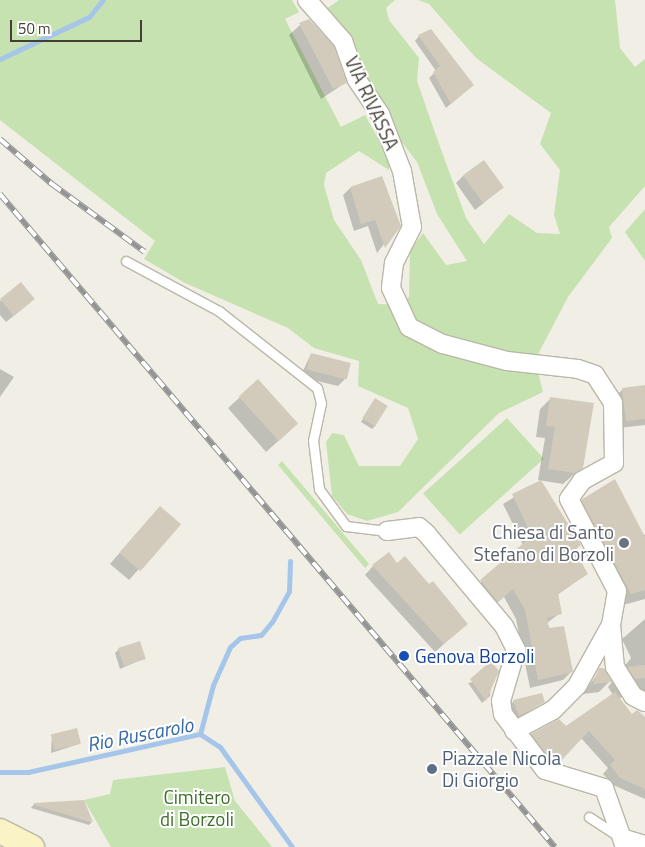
<!DOCTYPE html>
<style>
body{margin:0}
#map{position:relative;width:645px;height:847px;overflow:hidden;background:#f1efe5;font-family:"Titillium Web",sans-serif}
div>[style]{position:absolute}
[style*='--x']{left:calc(var(--x)*1px);top:calc(var(--y)*1px);width:calc(var(--w)*1px);rotate:calc(var(--a)*1deg)}
.green>*{inset:0;background:#c6e2b0;transform-origin:0 0}
.shadow>*{inset:0;background:#0003}
.stream>*{height:5px;margin:-2.5px;padding:0 2.5px;transform-origin:2.5px;border-radius:2.5px;background:#a5c6ea}
.building>*{inset:0;background:#d2cbbb;transform-origin:0 0}
.roads{filter:drop-shadow(1px 0 #bbb7a8) drop-shadow(-1px 0 #bbb7a8) drop-shadow(0 1px #bbb7a8) drop-shadow(0 -1px #bbb7a8)}
.service>*{height:9px;margin:-4.5px;padding:0 4.5px;transform-origin:4.5px;border-radius:4.5px;background:#fff}
.minor>*{height:18px;margin:-9px;padding:0 9px;transform-origin:9px;border-radius:9px;background:#fff}
.secondary>*{height:24px;margin:-12px;padding:0 12px;transform-origin:12px;border-radius:12px;background:#faf3c6}
.rail>*{height:5.5px;margin-top:-2.75px;transform-origin:0;background:repeating-linear-gradient(90deg,#fff 0 11px,#949494 0 22px);box-sizing:border-box;border-block:1px solid #949494}
.dots>*{width:14px;height:14px;translate:-50% -50%;box-sizing:border-box;border:2px solid #fff;border-radius:50%}
span{translate:-50% -50%;white-space:nowrap;text-align:center;line-height:1.15;-webkit-text-stroke:4px #fff;paint-order:stroke}
.street-label{font-size:19px;color:#433f35}
.worship-label{font-size:19px;color:#5b616d}
.right{translate:-100% -50%;text-align:right}
.transit-label{font-size:19px;color:#164399}
.left{translate:0 -50%;text-align:left}
.service-label{font-size:19px;color:#4e5e75}
.park-label{font-size:19px;color:#3f6f2d}
.water-label{font-size:20px;color:#376aa6;font-style:italic}
.scale{position:absolute;left:10px;top:20px;width:132px;height:22px;box-sizing:border-box;border:2px solid #433f35;border-top:0;padding-left:6px;font-size:15px;line-height:18px;white-space:nowrap;color:#433f35;-webkit-text-stroke:4px #fff;paint-order:stroke}
</style>
<div id="map">
<div class="green">
<div style="clip-path:polygon(0 0,292px 0,299px 12px,285px 19px,341px 127px,365px 115px,389px 158px,389px 170px,359px 151px,326px 173px,324px 185px,334px 220px,361px 260px,378px 304px,400px 305px,409px 297px,410px 251px,423px 233px,446px 265px,467px 261px,437px 214px,417px 162px,398px 137px,326px 9px,339px 0,395px 0,386px 8px,389px 20px,419px 58px,417px 81px,433px 127px,466px 218px,484px 244px,509px 214px,537px 233px,560px 234px,554px 215px,560px 170px,540px 144px,551px 113px,476px 58px,429px 4px,418px 0,615px 0,620px 48px,635px 67px,645px 59px,645px 186px,609px 227px,612px 238px,568px 297px,535px 360px,543px 392px,499px 413px,398px 512px,367px 521px,347px 514px,332px 496px,326px 442px,332px 433px,344px 435px,359px 466px,400px 466px,418px 439px,408px 408px,358px 386px,359px 361px,314px 348px,288px 328px,185px 283px,144px 259px,155px 241px,0 120px)"></div>
<div style="clip-path:polygon(645px 209px,645px 261px,625px 232px)"></div>
<div style="left:507px;top:418px;width:55px;height:113px;rotate:48deg"></div>
<div style="clip-path:polygon(282px 461px,342px 532px,369px 564px,365px 568px,278px 465px)"></div>
<div style="clip-path:polygon(225px 767px,235px 801px,272px 847px,111px 847px,84px 800px,110px 794px,113px 780px)"></div>
</div>
<div class="shadow">
<div style="clip-path:polygon(300px 25px,345px 83px,321px 99px,289px 35px)"></div>
<div style="clip-path:polygon(419px 36px,468px 89px,446px 108px,429px 78px,436px 71px,415px 41px)"></div>
<div style="clip-path:polygon(463px 176px,502px 188px,475px 210px,456px 183px)"></div>
<div style="clip-path:polygon(350px 188px,399px 225px,377px 253px,368px 226px,354px 231px,343px 195px)"></div>
<div style="clip-path:polygon(21px 284px,26px 306px,6px 322px,0 315px,0 301px)"></div>
<div style="clip-path:polygon(311px 354px,345px 379px,338px 386px,300px 377px)"></div>
<div style="clip-path:polygon(0 369px,14px 377px,0 397px)"></div>
<div style="clip-path:polygon(258px 381px,285px 435px,266px 452px,228px 408px)"></div>
<div style="clip-path:polygon(645px 386px,645px 425px,619px 428px,616px 396px,623px 389px)"></div>
<div style="clip-path:polygon(551px 398px,582px 467px,563px 484px,538px 480px,545px 438px,536px 437px,540px 409px)"></div>
<div style="clip-path:polygon(375px 400px,376px 425px,372px 429px,361px 422px)"></div>
<div style="clip-path:polygon(540px 481px,580px 545px,574px 551px,587px 574px,557px 595px,560px 613px,547px 623px,572px 671px,563px 680px,530px 688px,516px 619px,504px 597px,488px 610px,472px 590px,523px 545px,503px 504px)"></div>
<div style="clip-path:polygon(582px 501px,645px 535px,645px 599px,616px 607px,568px 515px)"></div>
<div style="clip-path:polygon(149px 519px,179px 524px,129px 580px,110px 564px)"></div>
<div style="clip-path:polygon(397px 565px,429px 586px,466px 624px,435px 652px,365px 575px,373px 566px)"></div>
<div style="clip-path:polygon(645px 619px,645px 695px,618px 698px,632px 716px,645px 718px,645px 799px,613px 785px,603px 774px,608px 768px,581px 738px,550px 770px,525px 742px,532px 735px,566px 727px,613px 695px,608px 687px,631px 658px,622px 639px)"></div>
<div style="clip-path:polygon(119px 649px,145px 658px,120px 669px,115px 653px)"></div>
<div style="clip-path:polygon(600px 670px,610px 681px,599px 692px,583px 694px)"></div>
<div style="clip-path:polygon(491px 679px,490px 696px,482px 703px,468px 683px)"></div>
<div style="clip-path:polygon(514px 701px,543px 702px,512px 722px,507px 708px)"></div>
<div style="clip-path:polygon(52px 735px,79px 744px,51px 753px)"></div>
<div style="clip-path:polygon(34px 804px,92px 822px,89px 825px,31px 808px)"></div>
</div>
<div class="stream">
<div style="--x:0;--y:59;--w:98;--a:-25.3"></div>
<div style="--x:89;--y:17;--w:22;--a:-51"></div>
<div style="--x:200;--y:734;--w:51;--a:-75.1"></div>
<div style="--x:213;--y:685;--w:42;--a:-65.9"></div>
<div style="--x:230;--y:647;--w:13;--a:-42"></div>
<div style="--x:240;--y:638;--w:21;--a:-8"></div>
<div style="--x:261;--y:635;--w:17;--a:-50"></div>
<div style="--x:272;--y:622;--w:35;--a:-61"></div>
<div style="--x:289;--y:591;--w:30;--a:-88"></div>
<div style="--x:0;--y:772;--w:28;--a:0"></div>
<div style="--x:28;--y:772;--w:176;--a:-12.5"></div>
<div style="--x:200;--y:734;--w:24;--a:33"></div>
<div style="--x:220;--y:747;--w:123;--a:54.2"></div>
</div>
<div class="building">
<div style="clip-path:polygon(309px 19px,334px 46px,347px 83px,333px 89px,299px 23px)"></div>
<div style="clip-path:polygon(431px 29px,474px 85px,451px 104px,433px 72px,440px 66px,418px 35px)"></div>
<div style="left:484px;top:160px;width:34px;height:26px;rotate:54deg"></div>
<div style="clip-path:polygon(382px 176px,401px 226px,385px 248px,375px 220px,361px 224px,350px 187px)"></div>
<div style="left:21px;top:282px;width:22px;height:27px;rotate:51deg"></div>
<div style="left:311px;top:353px;width:41px;height:17px;rotate:14deg"></div>
<div style="left:258px;top:379px;width:60px;height:26px;rotate:48deg"></div>
<div style="clip-path:polygon(645px 385px,645px 419px,626px 421px,622px 388px)"></div>
<div style="clip-path:polygon(550px 397px,594px 403px,583px 468px,575px 473px,548px 469px,555px 427px,546px 426px)"></div>
<div style="left:375px;top:398px;width:15px;height:24px;rotate:32deg"></div>
<div style="clip-path:polygon(615px 479px,645px 537px,645px 590px,631px 594px,581px 500px)"></div>
<div style="clip-path:polygon(541px 480px,581px 545px,574px 549px,588px 574px,558px 593px,562px 614px,547px 618px,549px 628px,564px 626px,573px 672px,538px 680px,525px 610px,513px 589px,498px 602px,480px 580px,532px 536px,512px 494px)"></div>
<div style="left:160px;top:506px;width:28px;height:62px;rotate:41deg"></div>
<div style="clip-path:polygon(389px 552px,397px 563px,405px 556px,429px 584px,433px 581px,468px 624px,444px 644px,372px 565px)"></div>
<div style="left:140px;top:641px;width:19px;height:23px;rotate:72deg"></div>
<div style="clip-path:polygon(491px 661px,499px 671px,486px 701px,470px 679px)"></div>
<div style="clip-path:polygon(645px 665px,645px 678px,635px 679px,627px 667px)"></div>
<div style="clip-path:polygon(599px 668px,604px 668px,612px 682px,593px 684px)"></div>
<div style="clip-path:polygon(615px 692px,632px 714px,637px 710px,645px 717px,645px 789px,620px 778px,610px 765px,615px 760px,589px 731px,559px 763px,551px 761px,531px 734px,559px 719px,566px 726px)"></div>
<div style="clip-path:polygon(542px 693px,545px 702px,519px 716px,513px 700px)"></div>
<div style="left:77px;top:728px;width:16px;height:27px;rotate:76deg"></div>
<div style="clip-path:polygon(84px 800px,93px 822px,34px 805px,34px 803px)"></div>
</div>
<div class="roads">
<div class="service">
<div style="--x:126;--y:261;--w:106;--a:28.3"></div>
<div style="--x:219;--y:311;--w:125;--a:38.2"></div>
<div style="--x:317;--y:388;--w:16;--a:75"></div>
<div style="--x:321;--y:403;--w:38;--a:102"></div>
<div style="--x:313;--y:440;--w:49;--a:83"></div>
<div style="--x:319;--y:489;--w:46;--a:53.9"></div>
<div style="--x:346;--y:526;--w:41;--a:7"></div>
<div style="--x:589;--y:817;--w:37;--a:33"></div>
</div>
<div class="minor">
<div style="--x:307;--y:0;--w:55;--a:48.7"></div>
<div style="--x:343;--y:41;--w:41;--a:70.3"></div>
<div style="--x:357;--y:80;--w:41;--a:55.9"></div>
<div style="--x:380;--y:114;--w:61;--a:68.9"></div>
<div style="--x:402;--y:171;--w:57;--a:79.9"></div>
<div style="--x:412;--y:227;--w:40;--a:116.6"></div>
<div style="--x:394;--y:263;--w:25;--a:97"></div>
<div style="--x:391;--y:288;--w:43;--a:65.2"></div>
<div style="--x:409;--y:327;--w:38;--a:27"></div>
<div style="--x:443;--y:344;--w:66;--a:14.9"></div>
<div style="--x:507;--y:361;--w:71;--a:6.4"></div>
<div style="--x:578;--y:369;--w:18;--a:19"></div>
<div style="--x:595;--y:375;--w:33;--a:57"></div>
<div style="--x:613;--y:403;--w:60;--a:89"></div>
<div style="--x:614;--y:463;--w:37;--a:151"></div>
<div style="--x:582;--y:481;--w:22;--a:126"></div>
<div style="--x:569;--y:499;--w:104;--a:62.4"></div>
<div style="--x:617;--y:591;--w:35;--a:100"></div>
<div style="--x:611;--y:625;--w:70;--a:119.1"></div>
<div style="--x:577;--y:686;--w:34;--a:135"></div>
<div style="--x:553;--y:710;--w:44;--a:151.7"></div>
<div style="--x:387;--y:531;--w:32;--a:-7"></div>
<div style="--x:419;--y:527;--w:9;--a:41"></div>
<div style="--x:426;--y:533;--w:121;--a:50"></div>
<div style="--x:504;--y:626;--w:27;--a:63"></div>
<div style="--x:516;--y:650;--w:53;--a:106.4"></div>
<div style="--x:501;--y:701;--w:13;--a:81"></div>
<div style="--x:503;--y:714;--w:70;--a:53.1"></div>
<div style="--x:545;--y:770;--w:62;--a:17"></div>
<div style="--x:604;--y:788;--w:63;--a:70.4"></div>
<div style="--x:611;--y:625;--w:42;--a:84.6"></div>
<div style="--x:615;--y:667;--w:34;--a:58"></div>
<div style="--x:633;--y:696;--w:13;--a:27"></div>
<div style="--x:622;--y:838;--w:24;--a:17"></div>
</div>
<div class="secondary">
<div style="--x:0;--y:831;--w:36;--a:27"></div>
</div>
</div>
<div class="rail">
<div style="--x:0;--y:139;--w:69;--a:40.9"></div>
<div style="--x:52;--y:184;--w:115;--a:36.2"></div>
<div style="--x:0;--y:194;--w:857;--a:49.64"></div>
</div>
<div class="dots">
<div style="left:624px;top:543px;background:#6b7280"></div>
<div style="left:404px;top:656px;background:#1a4fb4"></div>
<div style="left:432px;top:769px;background:#5c6f8a"></div>
</div>
<div class="street-label">
<span style="left:372px;top:103px;rotate:65deg">VIA RIVASSA</span>
</div>
<div class="worship-label">
<span class="right" style="left:614px;top:543px">Chiesa di Santo<br>Stefano di Borzoli</span>
</div>
<div class="transit-label">
<span class="left" style="left:415px;top:656px">Genova Borzoli</span>
</div>
<div class="service-label">
<span class="left" style="left:442px;top:769px">Piazzale Nicola<br>Di Giorgio</span>
</div>
<div class="park-label">
<span style="left:197px;top:808px">Cimitero<br>di Borzoli</span>
</div>
<div class="water-label">
<span style="left:140px;top:734px;rotate:-11deg">Rio Ruscarolo</span>
</div>
<div class="scale">50 m</div>
</div>
